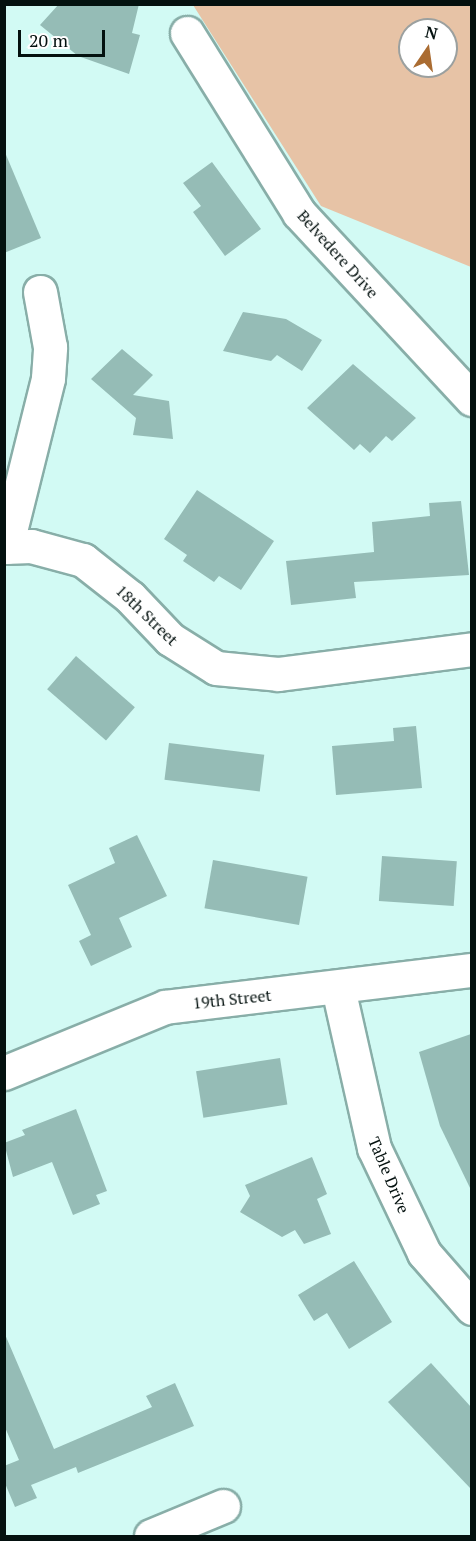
<!DOCTYPE html>
<style>
body{margin:0}
#map{position:relative;width:476px;height:1541px;overflow:hidden;background:#d2faf4;font-family:"PT Serif",serif}
div>[style]{position:absolute}
[style*='--x']{left:calc(var(--x)*1px);top:calc(var(--y)*1px);width:calc(var(--w)*1px);rotate:calc(var(--a)*1deg)}
.green>*{inset:0;background:#e7c3a6}
.building>*{inset:0;background:#95bcb6;transform-origin:0 0}
.roads{filter:drop-shadow(2px 0 #88aea8) drop-shadow(-2px 0 #88aea8) drop-shadow(0 2px #88aea8) drop-shadow(0 -2px #88aea8)}
.minor>*{height:33px;margin:-16.5px;padding:0 16.5px;transform-origin:16.5px;border-radius:16.5px;background:#fff}
span{translate:-50% -50%;white-space:nowrap;text-align:center;line-height:1.15;-webkit-text-stroke:4.5px #fff;paint-order:stroke}
.street-label{font-size:16px;color:#04110f}
.frame{position:absolute;inset:0;border:6px solid #04110f;pointer-events:none}
.north{position:absolute;left:398px;top:18px;width:60px;height:60px;box-sizing:border-box;background:#fff;border:2px solid #9ba09f;border-radius:50%;rotate:13deg;font-size:16px;font-weight:700;line-height:24px;text-align:center;color:#04110f}
.north::after{content:'';display:block;margin:auto;width:21px;height:27px;background:#aa6c32;clip-path:polygon(50% 0,100% 100%,50% 72%,0 100%)}
.scale{position:absolute;left:18px;top:30px;width:87px;height:27px;box-sizing:border-box;border:3px solid #04110f;border-top:0;padding-left:8px;font-size:18px;line-height:21px;white-space:nowrap;color:#04110f;-webkit-text-stroke:4px #fff;paint-order:stroke}
</style>
<div id="map">
<div class="green">
<div style="clip-path:polygon(evenodd,193px 5px,471px 5px,471px 267px,321px 206px,193px 5px,410px 30px,446px 30px,446px 66px,410px 66px,410px 30px)"></div>
</div>
<div class="building">
<div style="clip-path:polygon(59px 4px,139px 4px,132px 33px,140px 35px,129px 74px,78px 56px,40px 25px)"></div>
<div style="clip-path:polygon(4px 150px,41px 238px,4px 253px)"></div>
<div style="clip-path:polygon(212px 162px,261px 229px,225px 256px,193px 212px,201px 206px,183px 183px)"></div>
<div style="clip-path:polygon(243px 312px,286px 319px,322px 340px,302px 371px,277px 355px,271px 361px,223px 351px)"></div>
<div style="clip-path:polygon(122px 349px,153px 375px,133px 395px,169px 401px,173px 439px,133px 435px,136px 418px,91px 379px)"></div>
<div style="clip-path:polygon(353px 364px,416px 418px,392px 441px,386px 436px,370px 453px,360px 444px,354px 450px,307px 408px)"></div>
<div style="clip-path:polygon(197px 490px,274px 541px,241px 590px,219px 576px,214px 582px,183px 561px,187px 555px,164px 539px)"></div>
<div style="clip-path:polygon(461px 501px,469px 575px,354px 582px,356px 598px,291px 605px,286px 561px,374px 552px,372px 522px,430px 516px,429px 503px)"></div>
<div style="left:76px;top:656px;width:78px;height:44px;rotate:41deg"></div>
<div style="clip-path:polygon(416px 726px,422px 788px,336px 795px,332px 746px,394px 741px,393px 728px)"></div>
<div style="left:169px;top:743px;width:96px;height:37px;rotate:7deg"></div>
<div style="clip-path:polygon(137px 835px,167px 896px,119px 918px,132px 947px,91px 966px,79px 941px,91px 935px,68px 885px,115px 863px,109px 848px)"></div>
<div style="left:382px;top:856px;width:75px;height:45px;rotate:4deg"></div>
<div style="left:213px;top:860px;width:96px;height:49px;rotate:10deg"></div>
<div style="clip-path:polygon(471px 1034px,471px 1190px,440px 1126px,419px 1052px)"></div>
<div style="left:280px;top:1058px;width:47px;height:85px;rotate:81deg"></div>
<div style="clip-path:polygon(76px 1109px,107px 1191px,96px 1195px,100px 1204px,73px 1215px,52px 1162px,13px 1177px,4px 1143px,25px 1135px,22px 1130px)"></div>
<div style="clip-path:polygon(312px 1157px,327px 1194px,317px 1199px,331px 1234px,304px 1244px,295px 1230px,282px 1237px,240px 1212px,250px 1196px,245px 1185px)"></div>
<div style="clip-path:polygon(354px 1261px,392px 1322px,349px 1349px,327px 1313px,314px 1321px,298px 1295px)"></div>
<div style="clip-path:polygon(4px 1332px,54px 1449px,152px 1407px,146px 1396px,175px 1383px,194px 1426px,78px 1473px,76px 1467px,31px 1485px,37px 1498px,15px 1507px,4px 1481px,4px 1466px,19px 1460px,4px 1425px)"></div>
<div style="clip-path:polygon(431px 1363px,471px 1407px,471px 1489px,388px 1402px)"></div>
</div>
<div class="roads">
<div class="minor">
<div style="--x:187;--y:33;--w:212;--a:58.1"></div>
<div style="--x:299;--y:213;--w:254;--a:47.1"></div>
<div style="--x:4;--y:547;--w:27;--a:-2"></div>
<div style="--x:31;--y:546;--w:54;--a:15.1"></div>
<div style="--x:83;--y:560;--w:60;--a:38.2"></div>
<div style="--x:130;--y:597;--w:58;--a:46.4"></div>
<div style="--x:170;--y:639;--w:54;--a:32.2"></div>
<div style="--x:216;--y:668;--w:62;--a:5.5"></div>
<div style="--x:278;--y:674;--w:196;--a:-7.3"></div>
<div style="--x:6;--y:547;--w:174;--a:-76"></div>
<div style="--x:48;--y:378;--w:31;--a:-86"></div>
<div style="--x:50;--y:347;--w:56;--a:-100.3"></div>
<div style="--x:338;--y:988;--w:164;--a:77.3"></div>
<div style="--x:374;--y:1148;--w:116;--a:64.5"></div>
<div style="--x:424;--y:1253;--w:73;--a:48.9"></div>
<div style="--x:4;--y:1073;--w:174;--a:-22.3"></div>
<div style="--x:165;--y:1007;--w:309;--a:-6.9"></div>
<div style="--x:151;--y:1536;--w:78;--a:-22.6"></div>
</div>
</div>
<div class="street-label">
<span style="left:338px;top:254px;rotate:48deg">Belvedere Drive</span>
<span style="left:147px;top:615px;rotate:44deg">18th Street</span>
<span style="left:232px;top:999px;rotate:-6deg">19th Street</span>
<span style="left:389px;top:1175px;rotate:67deg">Table Drive</span>
</div>
<div class="frame"></div>
<div class="north">N</div>
<div class="scale">20 m</div>
</div>
